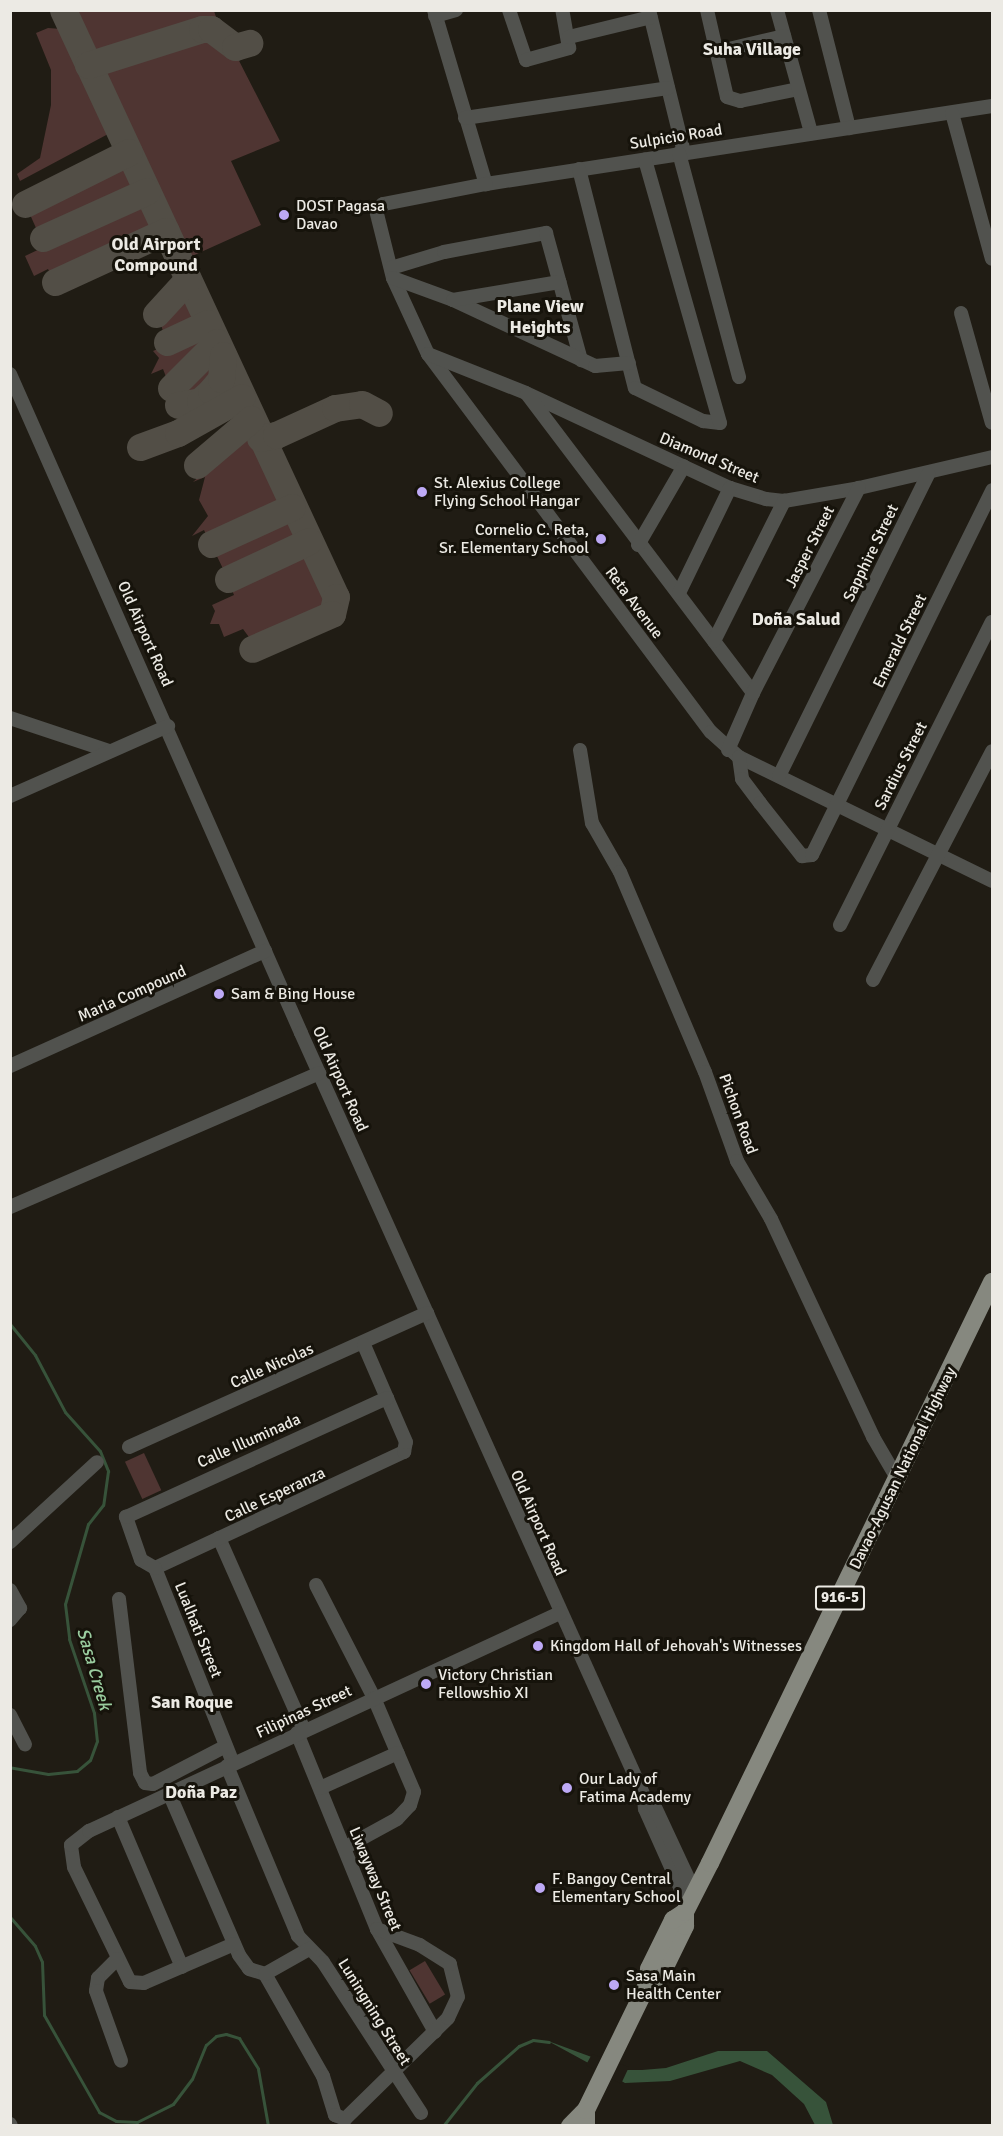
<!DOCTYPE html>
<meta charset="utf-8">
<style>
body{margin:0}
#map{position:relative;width:1003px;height:2136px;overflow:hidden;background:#201c14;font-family:Signika,sans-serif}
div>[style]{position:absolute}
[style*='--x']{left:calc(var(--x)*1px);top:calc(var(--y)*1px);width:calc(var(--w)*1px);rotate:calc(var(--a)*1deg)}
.green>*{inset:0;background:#4f3532;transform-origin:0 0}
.water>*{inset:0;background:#37533a}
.pier>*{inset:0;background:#201c14}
.stream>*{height:3px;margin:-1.5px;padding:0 1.5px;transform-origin:1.5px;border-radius:1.5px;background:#37533a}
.taxiway>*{height:27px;margin:-13.5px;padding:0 13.5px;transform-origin:13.5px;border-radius:13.5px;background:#524e46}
.minor>*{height:14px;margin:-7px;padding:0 7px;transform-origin:7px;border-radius:7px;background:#51524e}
.major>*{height:18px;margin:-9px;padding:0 9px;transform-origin:9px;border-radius:9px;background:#86887f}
.dots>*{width:16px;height:16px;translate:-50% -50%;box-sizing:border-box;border:3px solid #16130b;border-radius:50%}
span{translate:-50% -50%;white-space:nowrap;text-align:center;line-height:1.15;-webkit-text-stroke:6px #16130b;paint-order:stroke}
.shield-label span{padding:2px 4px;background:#16130b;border:2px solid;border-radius:4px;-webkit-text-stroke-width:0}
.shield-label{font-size:15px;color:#eceae4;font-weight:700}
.street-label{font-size:16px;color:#eceae4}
.poi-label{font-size:16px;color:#eceae4}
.left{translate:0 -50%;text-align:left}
.right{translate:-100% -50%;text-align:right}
.neighbourhood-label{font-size:18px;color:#eceae4;font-weight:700}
.water-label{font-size:18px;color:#9acd9f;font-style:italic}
.frame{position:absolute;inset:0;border:12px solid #eceae4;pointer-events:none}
</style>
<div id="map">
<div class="green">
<div style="clip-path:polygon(74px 11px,214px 11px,217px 20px,102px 55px,93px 51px)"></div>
<div style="clip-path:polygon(48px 28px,62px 29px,110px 133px,20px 181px,17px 174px,40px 158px,51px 105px,51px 70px,36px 33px)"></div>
<div style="clip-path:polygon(201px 33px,233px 49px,280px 141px,231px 161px,261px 225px,190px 257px,101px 66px)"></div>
<div style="clip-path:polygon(117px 166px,127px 170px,133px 192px,40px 237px,28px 210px)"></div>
<div style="clip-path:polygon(136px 200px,143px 204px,153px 233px,53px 280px,48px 269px,34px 276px,25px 256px,46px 246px,45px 242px)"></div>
<div style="clip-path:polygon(181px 297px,186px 297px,195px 322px,165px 338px,159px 318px)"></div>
<div style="clip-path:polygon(196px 332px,203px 334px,206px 349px,168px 382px,163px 369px,151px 374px,159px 358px,153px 351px)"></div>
<div style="clip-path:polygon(209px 358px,215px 360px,218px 373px,211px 385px,193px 400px,175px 398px,173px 393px)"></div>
<div style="clip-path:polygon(247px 428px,284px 508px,209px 541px,204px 530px,192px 536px,208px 516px,199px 500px,205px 477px,193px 482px,203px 473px,200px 468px)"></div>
<div style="clip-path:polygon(287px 515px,300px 543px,267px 558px,265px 555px,227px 577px,213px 548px)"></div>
<div style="clip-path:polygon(302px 548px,329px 604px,325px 612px,254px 644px,243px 629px,224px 637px,219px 624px,210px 624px,215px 611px,212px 605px,234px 595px,229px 583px,257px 570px,259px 574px,271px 568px,270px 564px)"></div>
<div style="left:144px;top:1453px;width:41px;height:21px;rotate:65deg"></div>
<div style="left:425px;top:1961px;width:39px;height:18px;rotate:59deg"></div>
</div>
<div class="water">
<div style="clip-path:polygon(548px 2041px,627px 2070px,642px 2070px,666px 2068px,718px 2051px,767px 2051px,826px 2102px,833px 2125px,815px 2125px,804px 2104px,772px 2075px,740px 2061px,670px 2081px,625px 2083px)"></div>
</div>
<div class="pier">
<div style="clip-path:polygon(592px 2054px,629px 2067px,621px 2084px,586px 2065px)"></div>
</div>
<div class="stream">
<div style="--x:10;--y:1324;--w:40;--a:51"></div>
<div style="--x:35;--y:1355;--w:64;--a:62.2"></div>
<div style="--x:65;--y:1412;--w:52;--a:48.1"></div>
<div style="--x:100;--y:1451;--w:22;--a:68"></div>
<div style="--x:108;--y:1471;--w:34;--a:98"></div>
<div style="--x:103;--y:1505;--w:24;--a:128"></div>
<div style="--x:88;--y:1524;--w:83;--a:106"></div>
<div style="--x:65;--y:1604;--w:35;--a:83"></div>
<div style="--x:69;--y:1639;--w:78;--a:71.3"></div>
<div style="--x:94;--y:1713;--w:28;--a:84"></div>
<div style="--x:97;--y:1741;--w:20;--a:110"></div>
<div style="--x:90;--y:1760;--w:17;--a:140"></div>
<div style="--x:77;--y:1771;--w:29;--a:174"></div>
<div style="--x:48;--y:1774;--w:39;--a:-170"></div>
<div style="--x:10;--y:1917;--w:38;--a:49"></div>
<div style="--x:35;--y:1946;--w:17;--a:66"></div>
<div style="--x:42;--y:1962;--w:53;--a:87.8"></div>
<div style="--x:44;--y:2015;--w:112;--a:60.4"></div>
<div style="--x:99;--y:2112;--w:19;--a:28"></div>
<div style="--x:116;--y:2121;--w:21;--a:3"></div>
<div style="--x:137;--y:2122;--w:40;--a:-26.6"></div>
<div style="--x:173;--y:2104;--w:31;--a:-53"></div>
<div style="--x:192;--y:2079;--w:37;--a:-68"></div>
<div style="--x:206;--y:2045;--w:13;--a:-42"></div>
<div style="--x:216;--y:2036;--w:10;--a:-11"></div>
<div style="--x:226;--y:2034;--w:14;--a:17"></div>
<div style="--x:239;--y:2038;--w:36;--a:58"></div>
<div style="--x:258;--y:2069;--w:58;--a:80"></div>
<div style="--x:443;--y:2126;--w:55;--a:-51.7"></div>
<div style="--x:477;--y:2083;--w:56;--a:-41.4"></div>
<div style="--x:519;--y:2046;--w:15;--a:-23"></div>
<div style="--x:533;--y:2040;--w:16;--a:7"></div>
</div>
<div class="taxiway">
<div style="--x:63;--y:10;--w:647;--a:65.06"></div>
<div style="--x:336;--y:597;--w:17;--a:103"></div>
<div style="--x:332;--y:614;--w:87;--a:156.4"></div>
<div style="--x:88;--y:65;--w:120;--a:-17.5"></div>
<div style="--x:202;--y:29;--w:9;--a:0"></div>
<div style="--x:211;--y:29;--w:30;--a:37"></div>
<div style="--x:235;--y:47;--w:15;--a:-16"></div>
<div style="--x:25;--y:204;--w:116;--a:-26.6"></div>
<div style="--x:43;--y:238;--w:114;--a:-24.3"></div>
<div style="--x:55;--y:282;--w:122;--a:-24.7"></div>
<div style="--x:156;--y:314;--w:47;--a:-47.6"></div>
<div style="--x:167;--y:342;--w:45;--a:-24.9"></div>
<div style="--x:171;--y:388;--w:65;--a:-45"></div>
<div style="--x:178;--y:405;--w:22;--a:-10"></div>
<div style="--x:200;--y:401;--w:15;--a:-42"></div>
<div style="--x:211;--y:391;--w:16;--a:-50"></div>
<div style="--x:221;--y:379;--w:24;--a:-85"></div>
<div style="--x:260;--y:438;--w:16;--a:-11"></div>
<div style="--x:276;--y:435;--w:65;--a:-24.6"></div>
<div style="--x:335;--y:408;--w:27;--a:-8"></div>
<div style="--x:362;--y:404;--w:19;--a:28"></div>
<div style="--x:140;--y:447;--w:40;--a:-20.2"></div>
<div style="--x:178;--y:433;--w:73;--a:-29.4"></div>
<div style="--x:197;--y:465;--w:71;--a:-40.4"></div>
<div style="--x:211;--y:544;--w:89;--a:-24.6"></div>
<div style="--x:228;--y:579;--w:89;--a:-25.1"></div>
</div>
<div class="minor">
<div style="--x:434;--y:10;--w:182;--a:73.4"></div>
<div style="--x:509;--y:10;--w:53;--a:71.2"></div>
<div style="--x:526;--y:60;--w:45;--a:-15.6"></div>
<div style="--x:569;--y:48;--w:39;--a:-100"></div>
<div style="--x:649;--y:10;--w:147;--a:76.2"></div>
<div style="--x:707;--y:10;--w:89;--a:77.1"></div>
<div style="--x:727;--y:97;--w:14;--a:17"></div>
<div style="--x:740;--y:101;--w:59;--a:-11.7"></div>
<div style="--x:777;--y:10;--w:128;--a:74.5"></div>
<div style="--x:819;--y:10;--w:122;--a:75.7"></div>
<div style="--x:435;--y:16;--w:22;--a:-16"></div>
<div style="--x:569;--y:37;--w:84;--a:-13.7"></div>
<div style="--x:716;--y:52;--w:70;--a:-13.2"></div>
<div style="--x:992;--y:106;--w:512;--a:171.24"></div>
<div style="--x:486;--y:184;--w:105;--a:169"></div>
<div style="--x:383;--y:204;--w:9;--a:139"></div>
<div style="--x:376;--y:210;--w:70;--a:76"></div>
<div style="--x:393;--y:278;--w:84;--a:65.3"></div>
<div style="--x:428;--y:354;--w:472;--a:53.2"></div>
<div style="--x:711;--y:732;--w:38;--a:42"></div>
<div style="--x:739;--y:757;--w:282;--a:26.1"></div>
<div style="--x:952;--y:113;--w:151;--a:74.7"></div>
<div style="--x:465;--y:118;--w:205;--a:-8.4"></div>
<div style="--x:679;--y:153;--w:232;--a:75"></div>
<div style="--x:579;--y:169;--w:226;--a:75.7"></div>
<div style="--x:635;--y:388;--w:76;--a:25.9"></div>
<div style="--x:703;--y:421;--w:17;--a:7"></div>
<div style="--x:720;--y:423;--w:274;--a:-105.9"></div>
<div style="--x:391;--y:268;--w:55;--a:-16.8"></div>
<div style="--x:444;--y:252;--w:104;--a:-10.6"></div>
<div style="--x:546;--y:233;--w:132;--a:74.6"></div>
<div style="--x:393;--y:278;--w:64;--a:20.1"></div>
<div style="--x:453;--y:300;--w:157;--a:24.9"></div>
<div style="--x:595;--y:366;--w:34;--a:-5"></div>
<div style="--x:453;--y:300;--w:108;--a:-9.6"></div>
<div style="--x:961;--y:313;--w:114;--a:74.3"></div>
<div style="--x:428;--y:354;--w:105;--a:21.7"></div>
<div style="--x:526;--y:393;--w:225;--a:25"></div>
<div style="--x:730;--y:488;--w:38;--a:17"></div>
<div style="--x:766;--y:499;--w:18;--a:6"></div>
<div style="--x:784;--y:501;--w:76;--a:-9.8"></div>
<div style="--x:859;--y:488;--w:137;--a:-13.1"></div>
<div style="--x:10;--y:374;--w:720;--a:66.17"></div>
<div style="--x:301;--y:1033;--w:837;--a:65.79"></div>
<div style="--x:644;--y:1796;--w:13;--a:86"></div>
<div style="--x:645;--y:1809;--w:105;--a:65.9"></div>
<div style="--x:527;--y:394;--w:375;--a:52.9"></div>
<div style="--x:638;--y:545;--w:91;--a:-59.8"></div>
<div style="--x:679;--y:593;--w:117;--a:-64.1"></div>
<div style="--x:714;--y:641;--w:157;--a:-63.4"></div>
<div style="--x:10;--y:718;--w:104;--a:18.4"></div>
<div style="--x:580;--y:750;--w:74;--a:80.7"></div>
<div style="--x:592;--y:823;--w:56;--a:60.3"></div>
<div style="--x:620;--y:872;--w:217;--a:67"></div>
<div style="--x:705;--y:1072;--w:95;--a:70.2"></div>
<div style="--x:737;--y:1161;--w:67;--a:59.6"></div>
<div style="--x:771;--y:1219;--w:241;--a:64.9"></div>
<div style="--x:873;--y:1437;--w:48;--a:59.7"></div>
<div style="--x:728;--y:750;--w:62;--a:-66.3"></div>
<div style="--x:753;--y:693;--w:231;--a:-62.7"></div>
<div style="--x:739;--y:757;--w:22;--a:82"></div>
<div style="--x:742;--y:779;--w:30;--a:53"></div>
<div style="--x:760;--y:803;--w:68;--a:51.6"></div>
<div style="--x:802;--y:856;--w:10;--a:-6"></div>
<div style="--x:812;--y:855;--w:407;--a:-63.7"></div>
<div style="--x:779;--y:776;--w:337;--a:-63.7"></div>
<div style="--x:10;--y:796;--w:173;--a:-23.9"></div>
<div style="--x:840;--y:925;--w:339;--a:-63.4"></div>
<div style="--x:873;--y:980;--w:258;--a:-62.5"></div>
<div style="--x:10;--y:1066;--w:280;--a:-24.3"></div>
<div style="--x:10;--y:1207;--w:337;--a:-23.4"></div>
<div style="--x:129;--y:1447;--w:327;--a:-24.2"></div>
<div style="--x:219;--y:1538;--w:210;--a:66.1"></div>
<div style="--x:10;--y:1542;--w:118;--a:-42.6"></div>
<div style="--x:155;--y:1568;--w:275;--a:-25"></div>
<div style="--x:404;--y:1452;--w:10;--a:-79"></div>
<div style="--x:406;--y:1442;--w:106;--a:-113.4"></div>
<div style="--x:316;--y:1585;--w:127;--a:62.8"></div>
<div style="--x:374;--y:1698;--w:102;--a:66.9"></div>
<div style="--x:414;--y:1792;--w:14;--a:107"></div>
<div style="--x:410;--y:1805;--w:19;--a:133"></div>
<div style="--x:397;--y:1819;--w:60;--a:151.3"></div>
<div style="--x:10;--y:1590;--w:21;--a:61"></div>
<div style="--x:20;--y:1608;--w:16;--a:130"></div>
<div style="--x:119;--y:1599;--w:175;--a:83.1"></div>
<div style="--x:140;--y:1773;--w:11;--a:63"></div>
<div style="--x:145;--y:1783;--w:8;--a:7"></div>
<div style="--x:153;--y:1784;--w:82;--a:-27.5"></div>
<div style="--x:10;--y:1715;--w:33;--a:63"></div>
<div style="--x:297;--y:1733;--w:212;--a:67.8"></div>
<div style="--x:377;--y:1929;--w:118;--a:60.6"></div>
<div style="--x:233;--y:1763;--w:210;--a:-111.8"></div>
<div style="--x:155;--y:1568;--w:16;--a:-150"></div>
<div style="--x:141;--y:1560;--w:46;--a:-109.2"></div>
<div style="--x:126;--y:1517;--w:287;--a:-24.5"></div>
<div style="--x:227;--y:1766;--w:184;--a:67.3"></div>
<div style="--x:298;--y:1936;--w:36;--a:46"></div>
<div style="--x:323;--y:1962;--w:180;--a:57"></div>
<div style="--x:320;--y:1788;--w:85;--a:-24.2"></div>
<div style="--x:169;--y:1793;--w:176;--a:66.6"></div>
<div style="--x:239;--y:1955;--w:17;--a:54"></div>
<div style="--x:249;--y:1969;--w:17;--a:17"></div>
<div style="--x:644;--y:1796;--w:13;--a:42"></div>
<div style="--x:654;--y:1805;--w:97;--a:65"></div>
<div style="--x:118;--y:1817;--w:163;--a:66.9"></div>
<div style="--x:234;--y:1944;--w:98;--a:156.6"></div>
<div style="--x:144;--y:1983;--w:14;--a:-176"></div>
<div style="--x:130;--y:1982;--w:128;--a:-116"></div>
<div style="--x:74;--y:1867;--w:22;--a:-98"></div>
<div style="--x:71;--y:1845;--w:23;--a:-38"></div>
<div style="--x:89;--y:1831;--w:519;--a:-24.84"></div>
<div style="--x:117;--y:1959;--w:27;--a:135"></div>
<div style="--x:98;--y:1978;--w:13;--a:99"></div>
<div style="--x:96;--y:1991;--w:74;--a:70.3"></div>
<div style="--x:265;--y:1974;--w:117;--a:60.4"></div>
<div style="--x:323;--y:2076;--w:41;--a:72.9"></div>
<div style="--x:335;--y:2115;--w:11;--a:22"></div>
<div style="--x:345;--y:2119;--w:144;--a:-44.4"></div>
<div style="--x:448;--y:2018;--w:23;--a:-65"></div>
<div style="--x:458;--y:1997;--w:34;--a:-104"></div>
<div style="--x:450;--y:1964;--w:36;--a:-148"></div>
<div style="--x:420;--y:1945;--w:46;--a:-159.6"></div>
<div style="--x:265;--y:1974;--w:51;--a:-29.6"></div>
<div style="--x:10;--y:2124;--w:2;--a:63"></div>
</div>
<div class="major">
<div style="--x:648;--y:1983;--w:15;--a:-32"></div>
<div style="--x:661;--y:1975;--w:55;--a:-63.9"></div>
<div style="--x:685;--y:1926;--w:14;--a:-90"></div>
<div style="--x:570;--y:2126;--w:23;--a:-45"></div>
<div style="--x:586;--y:2126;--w:16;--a:-90"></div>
<div style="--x:586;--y:2110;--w:141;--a:-64"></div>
<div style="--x:648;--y:1983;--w:14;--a:-86"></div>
<div style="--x:649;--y:1969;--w:55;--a:-63.9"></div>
<div style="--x:673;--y:1920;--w:14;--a:-34"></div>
<div style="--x:685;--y:1912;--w:55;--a:-63"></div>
<div style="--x:710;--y:1863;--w:646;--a:-64.11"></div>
</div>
<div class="dots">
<div style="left:284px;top:215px;background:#bda9f5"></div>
<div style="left:422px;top:492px;background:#bda9f5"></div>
<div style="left:601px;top:539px;background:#bda9f5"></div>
<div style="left:219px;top:994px;background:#bda9f5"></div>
<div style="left:538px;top:1646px;background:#bda9f5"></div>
<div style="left:426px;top:1684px;background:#bda9f5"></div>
<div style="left:567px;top:1788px;background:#bda9f5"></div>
<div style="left:540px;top:1888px;background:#bda9f5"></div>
<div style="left:614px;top:1985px;background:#bda9f5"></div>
</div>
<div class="shield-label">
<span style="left:840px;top:1598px">916-5</span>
</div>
<div class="street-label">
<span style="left:676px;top:137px;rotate:-9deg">Sulpicio Road</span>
<span style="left:709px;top:458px;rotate:23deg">Diamond Street</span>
<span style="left:810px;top:547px;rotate:-63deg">Jasper Street</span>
<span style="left:871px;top:553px;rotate:-64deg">Sapphire Street</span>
<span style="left:634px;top:603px;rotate:53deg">Reta Avenue</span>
<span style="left:145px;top:634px;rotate:66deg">Old Airport Road</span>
<span style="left:900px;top:641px;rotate:-64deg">Emerald Street</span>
<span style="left:901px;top:766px;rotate:-63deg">Sardius Street</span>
<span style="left:132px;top:994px;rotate:-24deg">Marla Compound</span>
<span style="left:340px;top:1079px;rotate:66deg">Old Airport Road</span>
<span style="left:738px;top:1114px;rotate:70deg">Pichon Road</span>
<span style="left:272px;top:1366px;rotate:-24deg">Calle Nicolas</span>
<span style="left:249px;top:1441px;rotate:-24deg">Calle Illuminada</span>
<span style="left:903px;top:1468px;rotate:-64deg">Davao-Agusan National Highway</span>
<span style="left:275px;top:1495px;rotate:-25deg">Calle Esperanza</span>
<span style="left:538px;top:1523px;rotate:66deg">Old Airport Road</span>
<span style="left:198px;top:1630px;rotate:68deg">Lualhati Street</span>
<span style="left:304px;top:1712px;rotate:-25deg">Filipinas Street</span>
<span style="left:375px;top:1879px;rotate:67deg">Liwayway Street</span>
<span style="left:374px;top:2012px;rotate:58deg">Luningning Street</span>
</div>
<div class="poi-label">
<span class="left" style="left:296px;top:215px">DOST Pagasa<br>Davao</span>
<span class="left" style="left:434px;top:492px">St. Alexius College<br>Flying School Hangar</span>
<span class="right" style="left:589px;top:539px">Cornelio C. Reta,<br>Sr. Elementary School</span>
<span class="left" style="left:231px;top:994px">Sam &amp; Bing House</span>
<span class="left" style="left:550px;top:1646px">Kingdom Hall of Jehovah's Witnesses</span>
<span class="left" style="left:438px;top:1684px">Victory Christian<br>Fellowshio XI</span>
<span class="left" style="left:579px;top:1788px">Our Lady of<br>Fatima Academy</span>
<span class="left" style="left:552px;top:1888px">F. Bangoy Central<br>Elementary School</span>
<span class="left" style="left:626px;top:1985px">Sasa Main<br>Health Center</span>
</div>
<div class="neighbourhood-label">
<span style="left:752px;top:49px">Suha Village</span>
<span style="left:156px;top:255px">Old Airport<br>Compound</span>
<span style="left:540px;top:317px">Plane View<br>Heights</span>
<span style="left:796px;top:619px">Doña Salud</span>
<span style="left:192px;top:1702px">San Roque</span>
<span style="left:201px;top:1792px">Doña Paz</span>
</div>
<div class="water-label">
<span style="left:94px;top:1669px;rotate:74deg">Sasa Creek</span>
</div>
<div class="frame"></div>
</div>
